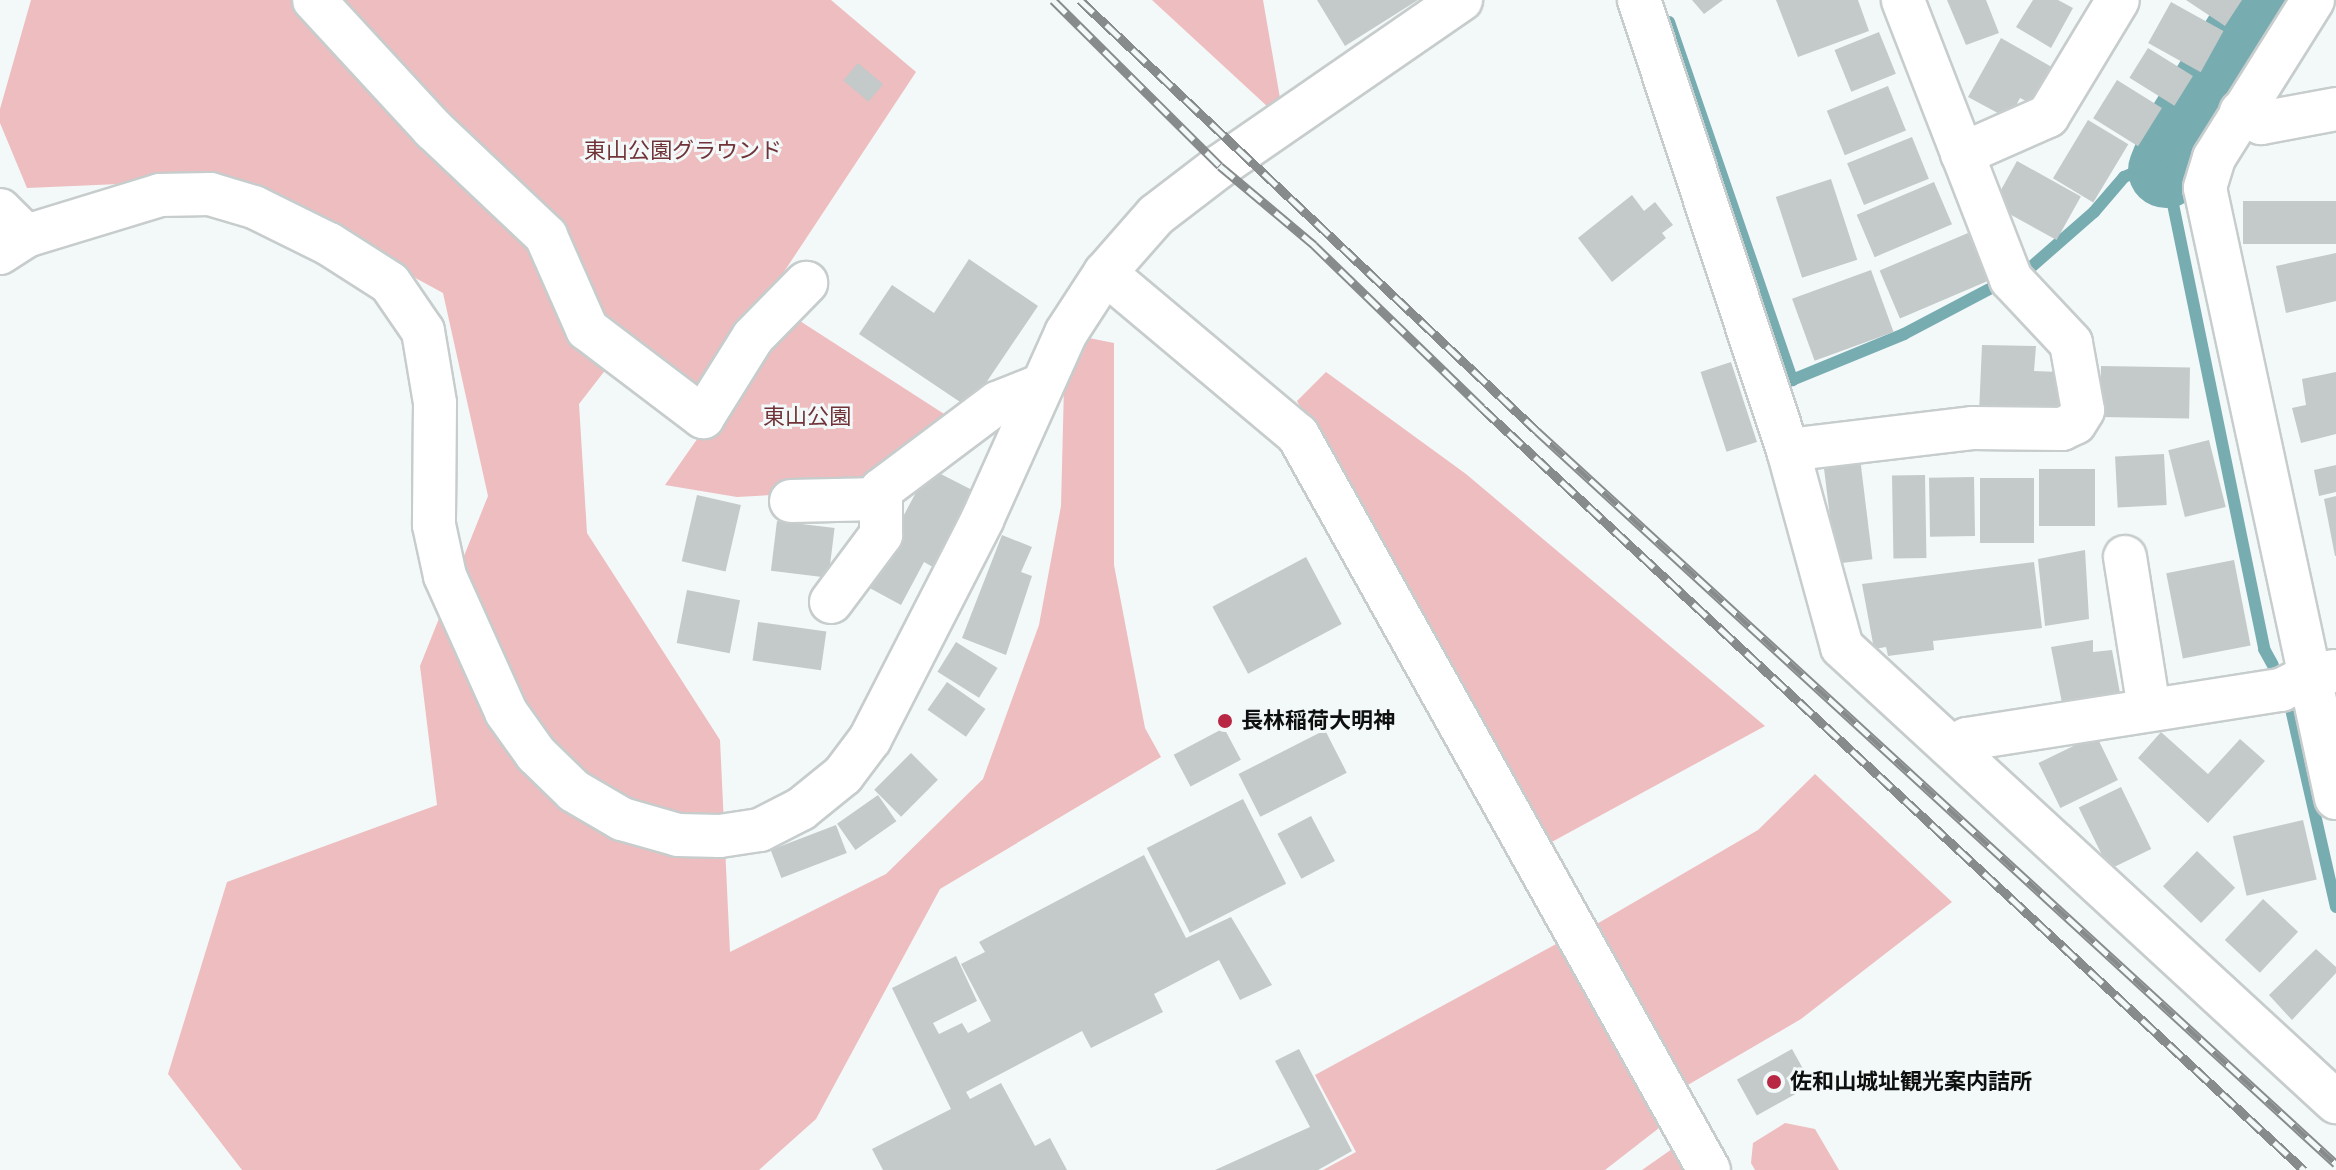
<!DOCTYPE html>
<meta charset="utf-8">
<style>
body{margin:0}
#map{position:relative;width:2336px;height:1170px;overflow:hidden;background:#f3f8f9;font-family:"Roboto Condensed","Noto Sans JP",sans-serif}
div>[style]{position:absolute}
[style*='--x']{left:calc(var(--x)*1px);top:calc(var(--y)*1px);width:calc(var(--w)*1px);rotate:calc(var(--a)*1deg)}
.green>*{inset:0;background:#eebdbf}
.stream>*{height:12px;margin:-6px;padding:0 6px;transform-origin:6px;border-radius:6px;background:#77acb1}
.river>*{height:76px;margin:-38px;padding:0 38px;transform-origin:38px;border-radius:38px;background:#77acb1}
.building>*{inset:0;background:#c4c9c9;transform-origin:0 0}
.roads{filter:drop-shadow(2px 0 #c7cccc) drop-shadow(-2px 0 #c7cccc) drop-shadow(0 2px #c7cccc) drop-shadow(0 -2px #c7cccc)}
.street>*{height:42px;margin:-21px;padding:0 21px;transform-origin:21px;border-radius:21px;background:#fff}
.rail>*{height:9px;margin-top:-4.5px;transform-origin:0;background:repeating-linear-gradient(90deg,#f3f8f9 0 18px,#888b8c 0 36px);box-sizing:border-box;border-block:2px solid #888b8c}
.dots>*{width:22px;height:22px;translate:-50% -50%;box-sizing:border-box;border:4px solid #f3f8f9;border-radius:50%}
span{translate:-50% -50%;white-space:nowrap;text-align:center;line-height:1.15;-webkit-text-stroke:6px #f3f8f9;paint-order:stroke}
.park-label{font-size:22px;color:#703338}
.poi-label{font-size:22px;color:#0e0f0f;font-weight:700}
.left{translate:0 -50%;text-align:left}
</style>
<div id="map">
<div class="green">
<div style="clip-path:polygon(31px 0,299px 0,537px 240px,610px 364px,579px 404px,587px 533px,720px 740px,730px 952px,886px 874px,983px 779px,1039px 625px,1061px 506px,1064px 386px,1089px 338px,1114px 343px,1114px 565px,1145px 728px,1161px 757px,940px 889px,816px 1119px,759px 1170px,242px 1170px,168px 1074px,227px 882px,437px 805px,420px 666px,488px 496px,443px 293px,234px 179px,27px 188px,0 123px,0 109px)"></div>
<div style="clip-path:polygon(324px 0,831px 0,916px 72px,696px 405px,623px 350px)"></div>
<div style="clip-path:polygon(1152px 0,1263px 0,1280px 98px,1268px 107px)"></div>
<div style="clip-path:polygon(786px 312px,955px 421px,864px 490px,737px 497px,665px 485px)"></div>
<div style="clip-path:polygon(1326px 372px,1466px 474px,1765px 726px,1548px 844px,1297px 401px)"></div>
<div style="clip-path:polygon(1815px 774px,1952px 902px,1801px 1019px,1686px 1086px,1595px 925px,1758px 830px)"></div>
<div style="clip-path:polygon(1558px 943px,1659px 1128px,1605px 1170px,1323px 1170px,1356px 1152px,1315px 1075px)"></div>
<div style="clip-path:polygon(1785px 1123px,1815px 1129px,1839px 1170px,1755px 1170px,1751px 1163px,1753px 1143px)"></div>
<div style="clip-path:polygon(1672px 1149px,1684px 1170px,1642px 1170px)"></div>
</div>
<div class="stream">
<div style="--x:1669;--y:22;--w:379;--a:71"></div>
<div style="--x:1792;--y:380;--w:121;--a:-22.3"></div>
<div style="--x:1904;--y:334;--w:103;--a:-27.8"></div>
<div style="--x:2030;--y:268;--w:85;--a:-41.2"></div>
<div style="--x:2094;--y:212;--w:46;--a:-49.4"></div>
<div style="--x:2124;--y:177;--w:23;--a:-23"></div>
<div style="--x:2145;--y:168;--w:21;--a:5"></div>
<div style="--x:2166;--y:170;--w:489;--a:78.4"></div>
<div style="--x:2264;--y:649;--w:18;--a:61"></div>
<div style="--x:2291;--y:709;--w:203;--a:77.2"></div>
</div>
<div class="river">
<div style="--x:2166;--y:170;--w:43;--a:-68.2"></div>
<div style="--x:2182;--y:130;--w:154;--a:-57.8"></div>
</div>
<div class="building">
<div style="clip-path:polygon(1317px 0,1418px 0,1345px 46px)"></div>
<div style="clip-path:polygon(1692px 0,1723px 0,1704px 14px)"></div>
<div style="clip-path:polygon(1776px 0,1858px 0,1869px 31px,1798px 57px)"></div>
<div style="clip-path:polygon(1947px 0,1986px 0,1999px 33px,1966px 45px)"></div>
<div style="clip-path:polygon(2033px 0,2058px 0,2073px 8px,2051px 48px,2016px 27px)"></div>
<div style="clip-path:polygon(2186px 0,2242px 0,2225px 26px)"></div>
<div style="left:2171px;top:2px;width:60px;height:47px;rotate:29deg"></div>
<div style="left:1879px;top:32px;width:45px;height:48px;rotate:68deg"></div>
<div style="clip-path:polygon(2001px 38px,2057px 70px,2038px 107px,2020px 98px,2009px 119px,1968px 97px)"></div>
<div style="left:2148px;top:48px;width:53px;height:35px;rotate:32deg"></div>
<div style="left:858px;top:63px;width:33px;height:23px;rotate:40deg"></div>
<div style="left:2117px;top:80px;width:53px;height:45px;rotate:32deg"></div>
<div style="left:1888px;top:86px;width:48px;height:66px;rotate:68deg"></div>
<div style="left:2088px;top:120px;width:47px;height:68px;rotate:31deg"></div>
<div style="left:1912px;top:137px;width:45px;height:70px;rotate:68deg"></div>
<div style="left:2017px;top:161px;width:73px;height:50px;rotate:29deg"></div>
<div style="left:1831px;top:179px;width:85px;height:58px;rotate:72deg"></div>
<div style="left:1934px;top:182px;width:46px;height:84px;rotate:67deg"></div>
<div style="clip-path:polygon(1632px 195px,1644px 211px,1655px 202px,1673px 225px,1662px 233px,1666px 238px,1612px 282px,1578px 238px)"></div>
<div style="left:2336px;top:201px;width:43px;height:93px;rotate:90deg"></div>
<div style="left:1968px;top:233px;width:52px;height:96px;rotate:67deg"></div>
<div style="clip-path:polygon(2336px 253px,2336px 301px,2286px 313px,2276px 266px)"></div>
<div style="clip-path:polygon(969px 259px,1038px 306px,969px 408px,859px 334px,892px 285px,934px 313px)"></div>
<div style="left:1871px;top:270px;width:66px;height:84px;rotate:70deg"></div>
<div style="clip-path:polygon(1982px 345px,2036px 346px,2034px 371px,2059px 372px,2059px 412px,1979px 413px)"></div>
<div style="left:1731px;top:362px;width:84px;height:32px;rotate:72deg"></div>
<div style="left:2101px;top:366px;width:89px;height:51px;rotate:1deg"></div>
<div style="clip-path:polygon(2336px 372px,2336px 434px,2301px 443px,2292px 408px,2306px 405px,2302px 379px)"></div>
<div style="left:2209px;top:440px;width:69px;height:42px;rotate:76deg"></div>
<div style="left:2164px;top:454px;width:51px;height:49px;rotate:87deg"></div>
<div style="left:1860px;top:458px;width:102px;height:37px;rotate:83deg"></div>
<div style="clip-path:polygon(2336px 465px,2336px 492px,2319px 496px,2314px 470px)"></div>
<div style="clip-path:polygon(929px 468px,980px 494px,940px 571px,924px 562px,901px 605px,866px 586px)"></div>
<div style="left:2039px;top:469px;width:56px;height:57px"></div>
<div style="left:1925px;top:475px;width:83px;height:33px;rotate:89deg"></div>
<div style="left:1974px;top:477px;width:59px;height:45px;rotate:89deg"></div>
<div style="left:2034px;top:478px;width:65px;height:54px;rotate:90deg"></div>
<div style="left:697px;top:495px;width:45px;height:68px;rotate:13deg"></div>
<div style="clip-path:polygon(2336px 496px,2336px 556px,2335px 556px,2324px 499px)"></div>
<div style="left:777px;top:521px;width:58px;height:50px;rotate:7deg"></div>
<div style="clip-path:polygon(1002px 535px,1032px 547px,1021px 572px,1032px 576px,1006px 655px,962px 638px)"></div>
<div style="clip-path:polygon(2085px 550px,2089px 619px,2045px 626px,2038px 559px)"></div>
<div style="left:1306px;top:557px;width:76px;height:106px;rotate:62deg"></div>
<div style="left:2234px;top:560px;width:87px;height:69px;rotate:79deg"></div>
<div style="clip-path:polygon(2034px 562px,2042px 628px,1933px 641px,1934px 650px,1888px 656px,1886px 647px,1874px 649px,1862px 584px)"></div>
<div style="left:687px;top:590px;width:54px;height:54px;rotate:11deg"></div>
<div style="left:758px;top:622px;width:69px;height:39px;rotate:8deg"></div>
<div style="clip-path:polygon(2093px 640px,2093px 652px,2112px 650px,2120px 693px,2062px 703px,2051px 647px)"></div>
<div style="left:956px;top:642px;width:49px;height:35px;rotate:32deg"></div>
<div style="left:947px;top:682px;width:47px;height:34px;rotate:35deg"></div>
<div style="left:1224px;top:728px;width:36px;height:57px;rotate:62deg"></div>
<div style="left:1325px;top:730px;width:48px;height:97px;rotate:63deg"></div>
<div style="clip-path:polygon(2161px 732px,2208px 774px,2240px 739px,2265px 761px,2208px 823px,2138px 758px)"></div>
<div style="left:2096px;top:735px;width:50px;height:64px;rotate:64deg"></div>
<div style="left:911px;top:753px;width:38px;height:52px;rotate:45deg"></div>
<div style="left:2121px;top:787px;width:69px;height:47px;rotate:64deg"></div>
<div style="left:878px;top:795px;width:32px;height:50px;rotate:55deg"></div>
<div style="left:1243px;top:799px;width:95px;height:108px;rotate:63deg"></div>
<div style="left:1311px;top:816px;width:51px;height:38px;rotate:62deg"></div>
<div style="left:2303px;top:820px;width:61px;height:72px;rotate:77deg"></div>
<div style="left:836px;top:825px;width:30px;height:70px;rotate:69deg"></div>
<div style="left:2197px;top:851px;width:53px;height:49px;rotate:44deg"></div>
<div style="clip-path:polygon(1144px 855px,1186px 938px,1231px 917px,1272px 985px,1240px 1000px,1219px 960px,1154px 994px,1163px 1012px,1091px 1048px,1082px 1031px,966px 1092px,970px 1099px,1001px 1083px,1035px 1146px,1050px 1138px,1067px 1170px,883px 1170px,872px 1149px,951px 1109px,892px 988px,956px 956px,977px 1001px,933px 1023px,939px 1034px,962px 1023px,968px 1033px,991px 1021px,961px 964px,985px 952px,979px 942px)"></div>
<div style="left:2263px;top:899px;width:48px;height:56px;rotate:43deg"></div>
<div style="clip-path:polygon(2316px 949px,2336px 967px,2336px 973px,2292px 1020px,2269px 995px)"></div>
<div style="clip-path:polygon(1299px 1049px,1352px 1151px,1318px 1170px,1215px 1170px,1310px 1127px,1275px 1061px)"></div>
<div style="left:1792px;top:1049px;width:41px;height:63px;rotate:61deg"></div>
</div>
<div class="roads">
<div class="street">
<div style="--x:314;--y:0;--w:176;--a:47.3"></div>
<div style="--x:433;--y:129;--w:156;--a:43.4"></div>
<div style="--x:546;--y:236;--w:102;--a:66.2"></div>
<div style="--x:587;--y:329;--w:146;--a:37.2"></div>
<div style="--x:703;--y:417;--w:94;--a:-58"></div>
<div style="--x:753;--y:337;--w:76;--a:-45.5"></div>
<div style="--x:1639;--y:0;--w:474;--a:71.7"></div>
<div style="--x:1788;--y:450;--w:204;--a:74.7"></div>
<div style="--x:1842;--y:647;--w:672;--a:42.65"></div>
<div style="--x:2313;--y:0;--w:186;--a:122.1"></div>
<div style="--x:2214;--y:158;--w:31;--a:107"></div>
<div style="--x:2205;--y:188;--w:624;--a:77.88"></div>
<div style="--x:2241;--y:112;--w:23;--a:29"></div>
<div style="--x:2261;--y:123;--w:76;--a:-10.6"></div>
<div style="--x:1962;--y:154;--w:94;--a:-23.8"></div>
<div style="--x:2048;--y:116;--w:135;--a:-58.9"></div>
<div style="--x:0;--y:210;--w:37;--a:45"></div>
<div style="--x:0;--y:253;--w:31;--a:-33"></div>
<div style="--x:26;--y:236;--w:140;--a:-17"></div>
<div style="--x:160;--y:195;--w:50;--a:-1.1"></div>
<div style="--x:210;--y:194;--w:46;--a:16.5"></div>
<div style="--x:254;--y:207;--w:84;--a:26.3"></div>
<div style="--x:329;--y:244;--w:72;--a:32.6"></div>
<div style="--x:390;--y:283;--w:58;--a:55.5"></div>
<div style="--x:423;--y:331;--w:73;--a:80.5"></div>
<div style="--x:435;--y:403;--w:122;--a:90.5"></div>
<div style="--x:434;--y:525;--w:52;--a:77.8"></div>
<div style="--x:445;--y:576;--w:149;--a:65.8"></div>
<div style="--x:506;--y:712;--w:52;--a:54.5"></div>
<div style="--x:536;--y:754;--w:53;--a:44.2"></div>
<div style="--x:574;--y:791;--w:56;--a:30.3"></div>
<div style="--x:622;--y:819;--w:58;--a:15.9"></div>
<div style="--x:678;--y:835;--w:42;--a:1.4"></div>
<div style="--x:720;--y:836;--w:40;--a:-8.5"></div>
<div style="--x:760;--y:830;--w:46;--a:-27.1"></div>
<div style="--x:801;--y:809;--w:54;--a:-39"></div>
<div style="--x:843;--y:775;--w:45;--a:-53.1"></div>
<div style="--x:870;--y:739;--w:246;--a:-62.9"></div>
<div style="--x:982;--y:520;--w:205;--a:-65.8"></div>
<div style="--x:1066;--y:333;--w:72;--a:-57"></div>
<div style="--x:1105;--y:273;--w:77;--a:-48.7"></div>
<div style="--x:1156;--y:215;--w:81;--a:-37.4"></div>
<div style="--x:1220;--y:166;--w:293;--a:-34.6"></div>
<div style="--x:1105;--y:273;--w:252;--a:40"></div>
<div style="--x:1298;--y:435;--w:842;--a:60.79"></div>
<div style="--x:1788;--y:450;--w:185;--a:-6.8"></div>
<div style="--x:1972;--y:428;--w:90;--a:0.6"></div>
<div style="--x:2062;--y:429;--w:14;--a:-25"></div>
<div style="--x:2075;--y:423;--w:15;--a:-58"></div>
<div style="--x:2083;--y:410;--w:68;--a:-100.2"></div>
<div style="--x:2071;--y:343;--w:88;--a:-133.2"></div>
<div style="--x:2011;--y:279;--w:299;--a:-111.2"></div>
<div style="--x:791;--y:501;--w:89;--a:-1.3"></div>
<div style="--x:2125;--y:557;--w:153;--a:81"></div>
<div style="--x:831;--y:602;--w:84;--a:-53.3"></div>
<div style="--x:881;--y:535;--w:45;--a:-90"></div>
<div style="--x:881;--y:490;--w:145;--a:-36.9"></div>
<div style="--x:997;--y:403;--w:48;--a:-21.8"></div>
<div style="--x:1955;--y:750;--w:16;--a:-43"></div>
<div style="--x:1967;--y:739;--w:318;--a:-8.9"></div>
<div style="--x:2281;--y:690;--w:30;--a:-27"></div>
<div style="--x:2308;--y:676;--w:26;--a:-11"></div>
</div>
</div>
<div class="rail">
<div style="--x:1053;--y:0;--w:235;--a:44.8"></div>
<div style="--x:1220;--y:166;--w:123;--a:40"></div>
<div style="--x:1314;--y:245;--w:234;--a:44.1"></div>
<div style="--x:1482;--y:408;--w:1121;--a:42.83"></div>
<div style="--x:1080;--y:0;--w:628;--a:43.32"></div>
<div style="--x:1537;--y:431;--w:1084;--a:42.53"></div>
</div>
<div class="dots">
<div style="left:1225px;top:721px;background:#b82743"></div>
<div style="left:1774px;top:1082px;background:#b82743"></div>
</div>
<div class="park-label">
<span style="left:683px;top:151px">東山公園グラウンド</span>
<span style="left:807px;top:417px">東山公園</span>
</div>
<div class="poi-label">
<span class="left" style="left:1241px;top:721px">長林稲荷大明神</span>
<span class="left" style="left:1790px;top:1082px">佐和山城址観光案内詰所</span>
</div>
</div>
